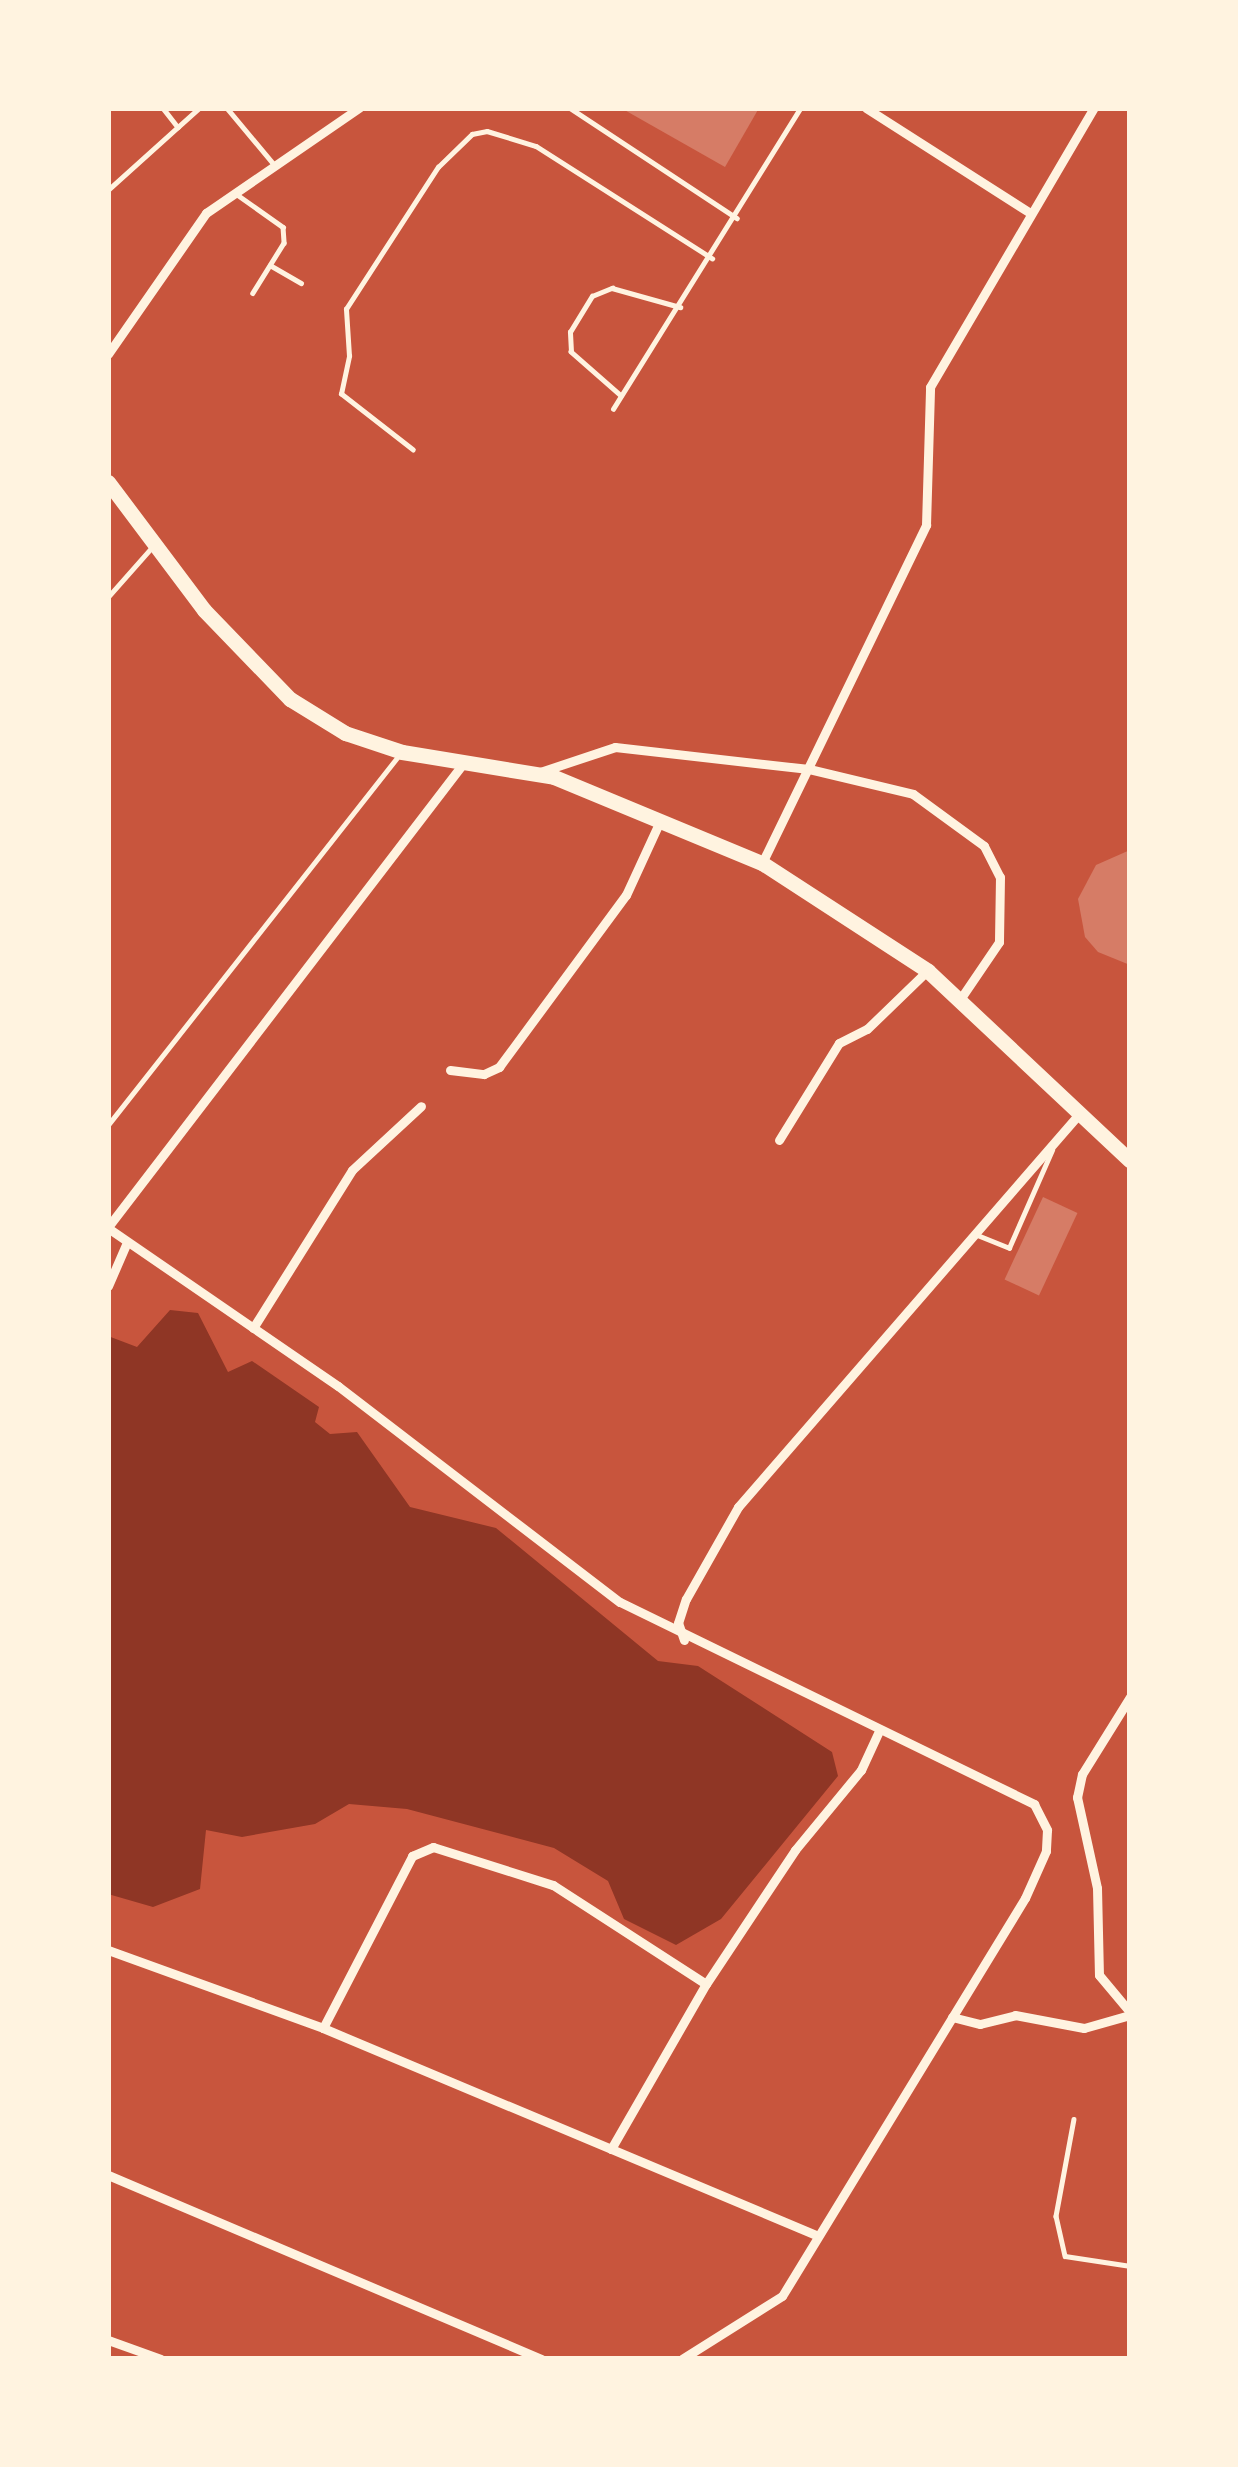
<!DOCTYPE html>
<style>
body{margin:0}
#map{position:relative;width:1238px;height:2467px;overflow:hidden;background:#c8553d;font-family:"Sofia Sans Condensed",sans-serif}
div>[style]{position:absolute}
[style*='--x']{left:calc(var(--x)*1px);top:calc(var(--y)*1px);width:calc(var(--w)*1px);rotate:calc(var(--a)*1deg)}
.water>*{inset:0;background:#8f3625}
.building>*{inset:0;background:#d67c66;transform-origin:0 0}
.service>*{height:4.5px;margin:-2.25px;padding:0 2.25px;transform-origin:2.25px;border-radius:2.25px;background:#fff3e0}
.minor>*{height:9px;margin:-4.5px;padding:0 4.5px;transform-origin:4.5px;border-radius:4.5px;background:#fff3e0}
.primary>*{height:15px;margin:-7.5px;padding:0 7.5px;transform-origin:7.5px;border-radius:7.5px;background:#fff3e0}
span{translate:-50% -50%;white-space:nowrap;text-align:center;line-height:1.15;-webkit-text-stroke:12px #fff3e0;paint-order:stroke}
.frame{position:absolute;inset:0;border:111px solid #fff3e0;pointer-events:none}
</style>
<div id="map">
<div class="water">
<div style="clip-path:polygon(170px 1310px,198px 1313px,228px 1372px,252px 1361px,319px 1407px,315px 1422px,330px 1434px,357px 1432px,410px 1507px,496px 1528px,658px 1661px,698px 1666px,832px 1752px,838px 1776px,721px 1919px,676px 1945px,624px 1919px,608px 1881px,554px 1848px,407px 1809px,349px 1804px,315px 1824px,242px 1837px,206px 1830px,200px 1889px,153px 1907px,108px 1894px,108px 1336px,137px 1347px)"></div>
</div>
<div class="building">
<div style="clip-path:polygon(621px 108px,759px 108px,725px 167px)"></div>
<div style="clip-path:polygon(1130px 850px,1130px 965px,1098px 952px,1085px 937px,1078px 899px,1096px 865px)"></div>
<div style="left:1043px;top:1197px;width:38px;height:91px;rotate:25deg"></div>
</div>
<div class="service">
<div style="--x:163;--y:108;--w:24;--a:52"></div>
<div style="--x:178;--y:127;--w:28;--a:-42"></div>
<div style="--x:227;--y:108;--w:72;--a:50.1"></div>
<div style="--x:570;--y:108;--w:200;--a:33.4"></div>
<div style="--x:108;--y:190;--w:94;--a:-42"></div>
<div style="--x:235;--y:193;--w:59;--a:35.3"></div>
<div style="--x:283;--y:227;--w:16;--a:86"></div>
<div style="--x:284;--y:243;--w:59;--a:121.8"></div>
<div style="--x:270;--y:265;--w:36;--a:30"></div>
<div style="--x:621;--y:396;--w:67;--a:-138.7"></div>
<div style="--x:571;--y:352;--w:20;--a:-93"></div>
<div style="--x:570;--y:332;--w:42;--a:-58.6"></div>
<div style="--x:592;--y:296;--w:22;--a:-22"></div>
<div style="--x:612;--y:288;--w:71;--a:15.6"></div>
<div style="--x:613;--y:409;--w:354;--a:-58.1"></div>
<div style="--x:413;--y:450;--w:91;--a:-142.1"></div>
<div style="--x:341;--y:394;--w:39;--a:-78"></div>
<div style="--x:349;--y:356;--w:47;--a:-93.7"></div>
<div style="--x:346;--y:309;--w:169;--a:-57.1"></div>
<div style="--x:438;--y:167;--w:47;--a:-44.1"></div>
<div style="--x:472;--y:134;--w:15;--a:-11"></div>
<div style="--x:487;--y:131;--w:51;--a:17"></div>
<div style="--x:536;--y:146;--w:209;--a:32.5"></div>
<div style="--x:108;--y:597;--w:68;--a:-48.6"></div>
<div style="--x:108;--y:1125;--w:469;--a:-51.8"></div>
<div style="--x:975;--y:1234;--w:37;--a:22"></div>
<div style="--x:1009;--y:1248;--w:107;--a:-66.3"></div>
<div style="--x:1074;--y:2119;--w:99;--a:100.5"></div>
<div style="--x:1056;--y:2216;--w:41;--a:77.3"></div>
<div style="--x:1065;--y:2256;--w:66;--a:8.7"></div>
</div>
<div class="minor">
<div style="--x:866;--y:108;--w:195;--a:32.6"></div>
<div style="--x:108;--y:354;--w:172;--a:-55.2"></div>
<div style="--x:206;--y:213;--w:186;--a:-34.5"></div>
<div style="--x:537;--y:773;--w:82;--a:-18.4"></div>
<div style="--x:615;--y:747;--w:195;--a:6.5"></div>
<div style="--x:809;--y:769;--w:107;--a:13.5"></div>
<div style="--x:913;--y:794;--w:88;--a:36.2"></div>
<div style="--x:984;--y:846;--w:35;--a:63"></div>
<div style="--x:1000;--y:877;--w:65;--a:90.9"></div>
<div style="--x:999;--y:942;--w:68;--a:124.2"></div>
<div style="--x:762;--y:863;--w:376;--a:-64.1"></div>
<div style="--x:926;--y:525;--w:138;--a:-88.3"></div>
<div style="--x:930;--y:387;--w:324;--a:-59.6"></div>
<div style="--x:450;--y:1070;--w:34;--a:7"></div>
<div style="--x:484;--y:1074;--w:17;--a:-25"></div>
<div style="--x:499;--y:1067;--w:214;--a:-53.6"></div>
<div style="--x:626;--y:895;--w:81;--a:-65.3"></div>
<div style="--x:779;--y:1140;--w:114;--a:-58.3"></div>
<div style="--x:839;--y:1043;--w:31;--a:-27"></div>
<div style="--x:867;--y:1029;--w:83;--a:-44"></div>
<div style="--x:108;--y:1227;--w:582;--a:-52.54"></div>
<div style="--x:108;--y:1228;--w:279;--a:34.5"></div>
<div style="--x:338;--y:1386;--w:355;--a:37.5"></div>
<div style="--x:620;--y:1602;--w:461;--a:26"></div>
<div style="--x:1034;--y:1804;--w:29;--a:63"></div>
<div style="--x:1047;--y:1830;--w:21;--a:93"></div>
<div style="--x:1046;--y:1851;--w:51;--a:114.1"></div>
<div style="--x:1025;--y:1898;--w:466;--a:121.4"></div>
<div style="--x:782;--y:2296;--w:118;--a:147.8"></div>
<div style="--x:108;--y:1286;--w:48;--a:-66.6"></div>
<div style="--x:253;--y:1328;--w:186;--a:-57.9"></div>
<div style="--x:352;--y:1170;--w:94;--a:-42.8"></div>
<div style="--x:684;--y:1640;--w:18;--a:-109"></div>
<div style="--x:678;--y:1623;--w:25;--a:-72"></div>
<div style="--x:686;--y:1599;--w:106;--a:-60.5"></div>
<div style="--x:738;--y:1507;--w:520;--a:-49.05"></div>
<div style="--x:1130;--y:1697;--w:91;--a:121.9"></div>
<div style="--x:1082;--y:1774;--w:24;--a:102"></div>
<div style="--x:1077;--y:1797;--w:93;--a:77.6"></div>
<div style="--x:1097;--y:1888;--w:87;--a:88.7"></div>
<div style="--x:1099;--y:1975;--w:48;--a:50"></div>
<div style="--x:108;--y:1950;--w:229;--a:19.9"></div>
<div style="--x:323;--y:2028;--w:535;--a:22.78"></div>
<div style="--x:952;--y:2017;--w:29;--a:14"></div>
<div style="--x:980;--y:2024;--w:36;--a:-14"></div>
<div style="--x:1015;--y:2015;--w:70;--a:10.7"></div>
<div style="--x:1084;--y:2028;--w:48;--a:-15.8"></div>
<div style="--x:323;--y:2028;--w:194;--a:-62.6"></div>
<div style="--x:412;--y:1856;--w:23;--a:-23"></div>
<div style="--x:433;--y:1847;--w:126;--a:17.6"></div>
<div style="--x:553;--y:1885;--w:182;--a:32.9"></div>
<div style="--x:611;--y:2149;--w:190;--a:-60.1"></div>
<div style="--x:706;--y:1984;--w:161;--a:-56.4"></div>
<div style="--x:795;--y:1850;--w:104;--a:-50.5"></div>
<div style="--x:861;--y:1770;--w:43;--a:-65.2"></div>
<div style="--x:108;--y:2175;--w:471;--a:23"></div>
<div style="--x:108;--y:2340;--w:56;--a:19.7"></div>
</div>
<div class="primary">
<div style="--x:108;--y:482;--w:160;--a:53.1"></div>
<div style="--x:204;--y:610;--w:124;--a:46"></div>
<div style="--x:290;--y:699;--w:65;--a:31.7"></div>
<div style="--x:345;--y:733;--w:60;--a:18.4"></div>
<div style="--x:402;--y:752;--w:154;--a:9.3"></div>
<div style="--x:554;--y:777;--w:225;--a:22.5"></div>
<div style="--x:762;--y:863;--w:198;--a:33"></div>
<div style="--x:928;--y:971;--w:277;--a:43.2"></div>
</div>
<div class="frame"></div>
</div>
